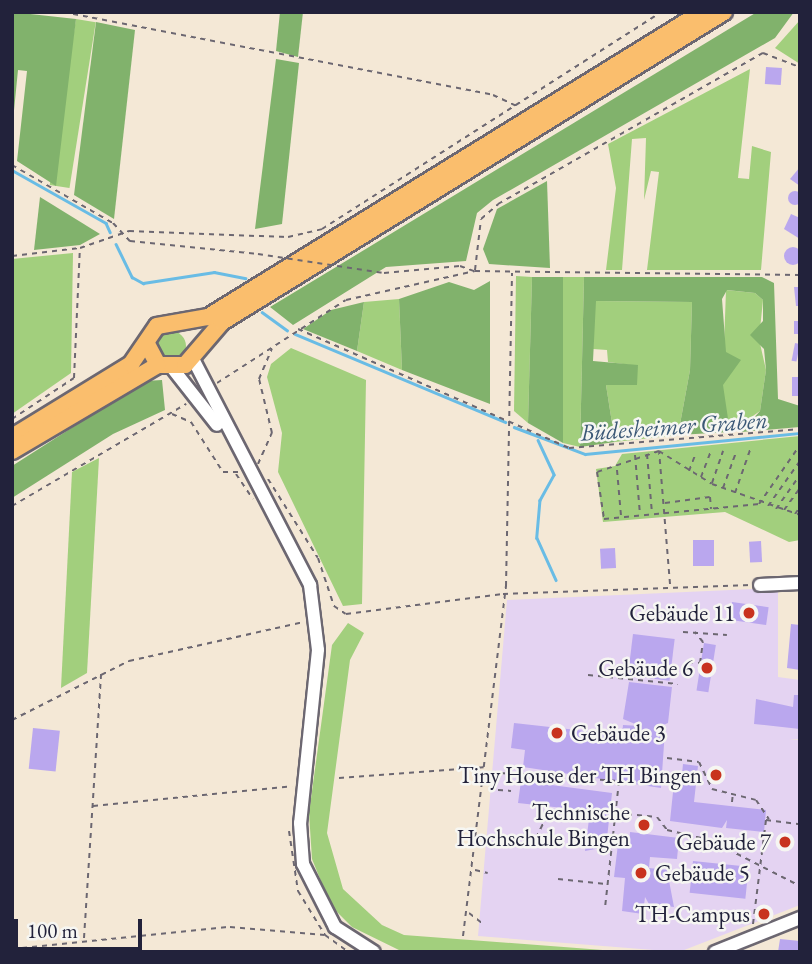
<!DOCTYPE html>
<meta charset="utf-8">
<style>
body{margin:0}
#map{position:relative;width:812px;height:964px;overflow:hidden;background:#f4e8d6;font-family:"EB Garamond",serif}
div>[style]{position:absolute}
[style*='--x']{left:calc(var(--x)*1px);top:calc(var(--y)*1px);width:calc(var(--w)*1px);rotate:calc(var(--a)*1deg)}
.built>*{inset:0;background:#e4d3f2}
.green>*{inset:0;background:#a2cf7d;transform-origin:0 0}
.round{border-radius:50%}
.forest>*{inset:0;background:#81b26c}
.stream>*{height:2.5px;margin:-1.25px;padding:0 1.25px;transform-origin:1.25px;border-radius:1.25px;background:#69bce5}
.building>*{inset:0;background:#baa7ee;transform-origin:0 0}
.path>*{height:2px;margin-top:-1px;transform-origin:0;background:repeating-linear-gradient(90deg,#6c6771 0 5px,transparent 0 10px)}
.roads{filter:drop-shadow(2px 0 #6c6771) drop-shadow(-2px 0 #6c6771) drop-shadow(0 2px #6c6771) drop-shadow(0 -2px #6c6771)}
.minor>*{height:12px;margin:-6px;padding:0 6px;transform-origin:6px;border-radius:6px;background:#fff}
.major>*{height:16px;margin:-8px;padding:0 8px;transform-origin:8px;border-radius:8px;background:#fabe6d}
.path-bridge>*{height:2px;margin-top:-1px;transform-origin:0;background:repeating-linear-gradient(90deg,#6c6771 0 5px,transparent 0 10px)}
.dots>*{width:19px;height:19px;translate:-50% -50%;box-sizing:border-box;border:4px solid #f6f6f2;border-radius:50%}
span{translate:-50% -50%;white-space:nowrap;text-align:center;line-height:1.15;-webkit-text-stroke:5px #f6f6f2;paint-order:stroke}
.poi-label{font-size:23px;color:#22223b}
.right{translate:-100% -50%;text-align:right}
.left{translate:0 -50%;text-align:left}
.water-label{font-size:24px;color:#3b5876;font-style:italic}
.frame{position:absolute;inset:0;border:14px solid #22223b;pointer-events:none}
.scale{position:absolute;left:14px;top:919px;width:128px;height:32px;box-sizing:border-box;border:4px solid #22223b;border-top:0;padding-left:9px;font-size:21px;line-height:24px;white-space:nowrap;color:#22223b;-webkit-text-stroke:5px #f6f6f2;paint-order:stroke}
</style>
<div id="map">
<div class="built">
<div style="clip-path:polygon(778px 588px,778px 677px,800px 680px,800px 739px,789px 740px,800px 740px,800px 905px,679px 952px,478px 936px,507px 600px)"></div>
</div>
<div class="green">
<div style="left:76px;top:19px;width:20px;height:168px;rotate:9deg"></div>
<div style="clip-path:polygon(800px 20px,800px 64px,775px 48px)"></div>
<div style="clip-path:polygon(750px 69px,738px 178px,749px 179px,752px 146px,771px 152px,761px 270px,647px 270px,659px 172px,651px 171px,644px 200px,646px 138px,632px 139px,622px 270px,606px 270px,616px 188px,608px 144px)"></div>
<div style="clip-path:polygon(73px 253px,71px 373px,12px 414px,12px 259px)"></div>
<div style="clip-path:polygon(516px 276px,532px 277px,528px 423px,514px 411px)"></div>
<div style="clip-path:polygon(563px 277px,584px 277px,580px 447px,563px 443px)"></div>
<div style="clip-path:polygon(726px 290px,755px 293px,763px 300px,759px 339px,766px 370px,760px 411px,730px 432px,722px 401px)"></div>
<div style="clip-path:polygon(399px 299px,402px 370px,357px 351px,364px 302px)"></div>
<div style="clip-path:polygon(595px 301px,692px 302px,690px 370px,678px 435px,615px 442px,606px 385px,638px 366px,608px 362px,607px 350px,593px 349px)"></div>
<div class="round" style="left:156px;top:331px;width:30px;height:30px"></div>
<div style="clip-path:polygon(291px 348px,366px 380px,362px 604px,343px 606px,278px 472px,282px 433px,267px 377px,271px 364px)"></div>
<div style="clip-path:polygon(800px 436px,800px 540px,789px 542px,725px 512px,603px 522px,596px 469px,615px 466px,622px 454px)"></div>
<div style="clip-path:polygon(99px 458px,87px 673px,61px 688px,72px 472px)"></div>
<div style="clip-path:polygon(348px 623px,364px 633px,350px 660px,327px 833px,343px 889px,382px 925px,404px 935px,629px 952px,403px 952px,352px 927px,331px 906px,312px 859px,309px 813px,332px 645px)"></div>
</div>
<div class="forest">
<div style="clip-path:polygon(12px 12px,76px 19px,56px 186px,17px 161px,27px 71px,18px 70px,12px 131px)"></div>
<div style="clip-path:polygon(280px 12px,303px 12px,298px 57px,276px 51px)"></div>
<div style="clip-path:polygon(757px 12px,794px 12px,775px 38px,493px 200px,477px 213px,466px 261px,386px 267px,293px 325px,270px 307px)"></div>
<div style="clip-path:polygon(96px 22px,135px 30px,114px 219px,74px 195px)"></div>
<div style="clip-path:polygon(276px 59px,299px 63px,282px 224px,255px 229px)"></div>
<div style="clip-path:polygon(547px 181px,550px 268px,489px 264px,483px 249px,497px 209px)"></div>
<div style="clip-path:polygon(40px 197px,100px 234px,80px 245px,34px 250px)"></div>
<div style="clip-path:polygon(532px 277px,563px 277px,563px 443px,528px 423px)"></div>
<div style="clip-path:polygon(584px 277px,762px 277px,774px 283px,778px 399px,800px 406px,800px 427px,741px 432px,760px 411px,766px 370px,764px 349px,750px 335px,763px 321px,763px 300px,755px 293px,727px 290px,722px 299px,726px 352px,741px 360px,723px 385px,730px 432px,678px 435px,690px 370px,692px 302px,596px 301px,593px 361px,638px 365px,637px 385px,606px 385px,615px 442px,580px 447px)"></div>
<div style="clip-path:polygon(490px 281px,490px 404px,402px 370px,399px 299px,449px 282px,474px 290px)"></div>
<div style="clip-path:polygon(364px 302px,357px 351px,303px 329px,331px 310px)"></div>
<div style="clip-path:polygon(162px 380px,165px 410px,113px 434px,12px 498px,12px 466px,145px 381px)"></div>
</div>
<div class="stream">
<div style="--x:12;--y:170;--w:108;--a:29.4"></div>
<div style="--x:106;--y:223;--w:10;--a:66"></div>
<div style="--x:116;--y:244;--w:37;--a:64"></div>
<div style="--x:132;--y:277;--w:13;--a:29"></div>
<div style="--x:143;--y:283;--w:72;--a:-8.8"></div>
<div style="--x:214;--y:272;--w:32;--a:11"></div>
<div style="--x:262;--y:312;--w:31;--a:36"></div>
<div style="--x:295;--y:334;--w:228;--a:22.7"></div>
<div style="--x:514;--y:427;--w:76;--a:20.8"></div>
<div style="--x:585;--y:454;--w:216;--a:-5.6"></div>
<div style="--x:538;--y:440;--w:38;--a:65"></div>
<div style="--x:554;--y:475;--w:29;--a:119"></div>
<div style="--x:540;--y:500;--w:38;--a:95"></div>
<div style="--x:537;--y:538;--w:46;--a:65.7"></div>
</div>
<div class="building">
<div style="left:766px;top:67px;width:16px;height:17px;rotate:4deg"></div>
<div style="clip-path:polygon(800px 167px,800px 186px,790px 179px)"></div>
<div class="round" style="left:788px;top:191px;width:14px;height:14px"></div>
<div style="clip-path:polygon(791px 214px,800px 218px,800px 239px,784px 229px)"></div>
<div class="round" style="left:784px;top:247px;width:18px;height:18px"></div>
<div style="clip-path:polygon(794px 287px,800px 287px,800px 306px,796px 306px)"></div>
<div style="left:794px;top:321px;width:6px;height:13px"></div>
<div style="left:795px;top:343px;width:5px;height:18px;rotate:11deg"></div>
<div style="left:792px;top:377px;width:8px;height:19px"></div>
<div style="left:693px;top:540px;width:21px;height:26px"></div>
<div style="left:761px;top:541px;width:21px;height:12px;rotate:87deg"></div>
<div style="left:615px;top:548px;width:20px;height:15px;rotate:87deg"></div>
<div style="left:732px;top:602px;width:37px;height:18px;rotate:8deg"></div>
<div style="clip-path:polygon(791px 624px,800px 625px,800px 670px,787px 668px)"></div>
<div style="left:633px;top:634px;width:42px;height:42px;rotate:7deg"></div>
<div style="left:704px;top:643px;width:12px;height:48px;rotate:9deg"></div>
<div style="clip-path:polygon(629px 682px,672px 687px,668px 723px,656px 728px,665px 730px,661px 788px,523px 767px,525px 750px,511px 748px,514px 723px,622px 735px,623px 725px,640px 726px,623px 719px)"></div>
<div style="clip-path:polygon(794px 695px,800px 695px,800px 729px,754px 724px,756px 699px,793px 707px)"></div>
<div style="left:33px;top:728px;width:27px;height:41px;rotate:6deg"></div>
<div style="clip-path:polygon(683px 764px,698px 766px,694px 802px,766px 810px,764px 832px,726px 828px,727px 820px,722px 828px,670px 821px,675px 773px,682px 774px)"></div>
<div style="left:714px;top:768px;width:11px;height:11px;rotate:34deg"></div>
<div style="clip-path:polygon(521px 781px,612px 793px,606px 847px,585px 851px,590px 811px,518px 803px)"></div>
<div style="clip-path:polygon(630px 832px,679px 838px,677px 859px,650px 857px,649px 868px,667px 870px,674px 907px,649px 904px,645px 897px,643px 914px,622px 911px,625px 878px,614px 877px,618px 844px,629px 845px)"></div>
<div style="left:779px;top:835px;width:14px;height:12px;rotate:8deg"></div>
<div style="left:693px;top:861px;width:56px;height:32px;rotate:6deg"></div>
<div style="clip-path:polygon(780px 939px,800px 941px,800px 952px,778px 952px)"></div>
</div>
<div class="path">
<div style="--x:63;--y:12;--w:438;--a:10.9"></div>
<div style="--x:493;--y:95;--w:29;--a:25"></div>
<div style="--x:12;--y:165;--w:116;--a:29.9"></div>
<div style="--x:113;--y:223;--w:25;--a:47"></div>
<div style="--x:130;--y:241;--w:129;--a:5.8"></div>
<div style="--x:12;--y:256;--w:68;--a:-6.7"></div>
<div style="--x:475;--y:270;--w:51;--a:-83.3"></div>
<div style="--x:481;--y:219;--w:23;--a:-41"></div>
<div style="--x:498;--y:204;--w:305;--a:-29.7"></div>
<div style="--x:763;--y:53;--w:40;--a:21"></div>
<div style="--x:384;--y:273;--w:76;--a:-5.3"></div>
<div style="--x:460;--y:266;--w:15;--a:20"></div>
<div style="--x:298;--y:329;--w:296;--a:23.7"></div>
<div style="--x:569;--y:448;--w:232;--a:-4.7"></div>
<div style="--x:217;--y:383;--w:153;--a:-32.8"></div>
<div style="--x:346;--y:300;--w:132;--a:-12.7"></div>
<div style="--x:475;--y:271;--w:325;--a:0.7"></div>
<div style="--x:172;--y:414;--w:21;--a:23"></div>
<div style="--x:191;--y:422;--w:59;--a:57.4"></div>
<div style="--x:223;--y:472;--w:17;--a:0"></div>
<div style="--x:12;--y:419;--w:74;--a:-33.5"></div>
<div style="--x:74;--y:378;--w:130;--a:-87.4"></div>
<div style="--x:80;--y:248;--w:52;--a:-19.1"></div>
<div style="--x:129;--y:231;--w:159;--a:2.2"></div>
<div style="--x:288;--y:237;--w:35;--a:-13"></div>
<div style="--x:322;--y:229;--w:403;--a:-32.6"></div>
<div style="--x:659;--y:451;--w:65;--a:161.3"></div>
<div style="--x:597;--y:472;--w:48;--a:81.5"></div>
<div style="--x:604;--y:519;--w:156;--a:-5.5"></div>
<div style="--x:759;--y:504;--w:72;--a:-55.2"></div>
<div style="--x:647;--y:454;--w:60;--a:85.2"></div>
<div style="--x:635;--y:455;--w:60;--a:85.2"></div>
<div style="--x:258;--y:464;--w:34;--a:-66"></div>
<div style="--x:272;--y:433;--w:56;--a:-103.5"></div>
<div style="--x:259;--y:379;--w:33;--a:-67"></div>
<div style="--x:617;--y:470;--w:46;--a:85"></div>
<div style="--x:689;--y:471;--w:19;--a:-69"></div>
<div style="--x:236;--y:474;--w:30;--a:56"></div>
<div style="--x:701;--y:477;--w:26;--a:-69"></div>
<div style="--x:268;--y:479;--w:93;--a:57.7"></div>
<div style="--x:318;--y:558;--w:51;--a:71.6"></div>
<div style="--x:334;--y:606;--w:14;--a:34"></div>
<div style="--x:346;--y:614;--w:158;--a:-7.3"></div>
<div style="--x:503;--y:594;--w:248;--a:-2.1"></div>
<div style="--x:712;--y:483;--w:34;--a:-71"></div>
<div style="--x:723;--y:488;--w:38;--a:-70"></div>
<div style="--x:735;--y:493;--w:46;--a:-70.8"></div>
<div style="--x:665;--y:503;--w:45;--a:-7.6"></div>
<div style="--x:710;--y:497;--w:12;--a:85"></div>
<div style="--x:12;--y:506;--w:202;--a:-30.4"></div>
<div style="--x:768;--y:506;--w:55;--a:-54.6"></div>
<div style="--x:776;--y:509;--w:42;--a:-54.8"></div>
<div style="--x:784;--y:510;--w:27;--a:-54"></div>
<div style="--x:795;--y:514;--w:9;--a:-54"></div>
<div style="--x:670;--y:584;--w:133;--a:-94.7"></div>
<div style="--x:659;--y:451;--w:62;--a:31.9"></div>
<div style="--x:712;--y:484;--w:93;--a:19.4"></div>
<div style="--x:683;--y:632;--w:44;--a:3.9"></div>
<div style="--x:688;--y:662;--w:12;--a:5"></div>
<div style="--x:700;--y:663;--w:21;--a:-82"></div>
<div style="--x:703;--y:642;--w:13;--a:-129"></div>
<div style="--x:588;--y:675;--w:90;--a:5.7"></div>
<div style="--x:12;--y:720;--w:131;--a:-26.8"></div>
<div style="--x:129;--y:661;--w:179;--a:-12.6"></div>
<div style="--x:667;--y:758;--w:32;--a:7"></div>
<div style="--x:699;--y:762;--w:30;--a:64"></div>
<div style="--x:712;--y:789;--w:45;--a:14"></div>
<div style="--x:756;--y:800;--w:23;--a:56"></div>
<div style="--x:500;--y:773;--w:119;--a:3.8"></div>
<div style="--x:619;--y:781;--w:127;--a:96.3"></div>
<div style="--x:339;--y:778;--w:145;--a:-4.3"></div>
<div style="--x:498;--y:790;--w:13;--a:4"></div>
<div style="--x:732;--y:802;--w:9;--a:-84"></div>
<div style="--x:93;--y:806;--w:200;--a:-5.7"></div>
<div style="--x:617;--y:813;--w:40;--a:5.7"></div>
<div style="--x:657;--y:817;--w:16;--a:52"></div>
<div style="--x:667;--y:830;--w:44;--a:13.1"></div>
<div style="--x:710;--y:840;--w:101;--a:27.1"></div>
<div style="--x:289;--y:831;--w:61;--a:81.5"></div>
<div style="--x:298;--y:891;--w:52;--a:58.5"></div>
<div style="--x:536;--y:838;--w:32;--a:-64"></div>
<div style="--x:475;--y:870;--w:13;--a:13"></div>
<div style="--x:558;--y:879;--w:48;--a:5.9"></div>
<div style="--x:469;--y:913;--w:18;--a:38"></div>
<div style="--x:753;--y:924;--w:105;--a:-82.9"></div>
<div style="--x:766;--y:820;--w:34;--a:7"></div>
<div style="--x:463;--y:936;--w:353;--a:-83"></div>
<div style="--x:506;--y:586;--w:313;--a:-88.9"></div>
<div style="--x:84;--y:938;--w:265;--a:-86.3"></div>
<div style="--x:12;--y:949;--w:219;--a:-5.8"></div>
<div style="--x:230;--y:927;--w:95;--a:4.8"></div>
<div style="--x:325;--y:935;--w:29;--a:36"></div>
</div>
<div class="roads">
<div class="minor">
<div style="--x:192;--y:357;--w:257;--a:62.6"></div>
<div style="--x:310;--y:585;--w:65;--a:83"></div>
<div style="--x:318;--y:650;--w:174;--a:95.9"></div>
<div style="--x:300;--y:823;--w:41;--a:85.8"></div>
<div style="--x:303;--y:864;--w:71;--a:63.1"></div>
<div style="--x:335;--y:927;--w:46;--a:32.7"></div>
<div style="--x:173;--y:369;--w:71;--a:51.8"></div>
<div style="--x:760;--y:585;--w:40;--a:-2.9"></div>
<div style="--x:715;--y:952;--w:92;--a:-21.8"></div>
</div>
<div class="major">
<div style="--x:147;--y:344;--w:24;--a:62"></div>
<div style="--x:158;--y:365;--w:27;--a:0"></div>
<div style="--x:185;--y:365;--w:57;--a:-49.3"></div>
<div style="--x:222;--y:322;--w:590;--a:-31.7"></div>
<div style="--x:12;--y:437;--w:140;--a:-31.5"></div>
<div style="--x:131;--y:364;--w:46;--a:-55.6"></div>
<div style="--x:157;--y:326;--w:52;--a:-10"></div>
<div style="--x:208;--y:317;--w:581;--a:-31.69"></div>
<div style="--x:12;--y:451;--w:169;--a:-30.5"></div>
</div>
</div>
<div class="path-bridge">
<div style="--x:258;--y:254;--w:127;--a:8.6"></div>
</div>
<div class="dots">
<div style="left:749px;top:613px;background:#c8321e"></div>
<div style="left:707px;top:668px;background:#c8321e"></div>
<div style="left:557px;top:733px;background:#c8321e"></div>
<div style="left:716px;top:775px;background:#c8321e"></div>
<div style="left:644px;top:825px;background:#c8321e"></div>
<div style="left:785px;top:842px;background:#c8321e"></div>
<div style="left:641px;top:873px;background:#c8321e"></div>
<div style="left:764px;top:914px;background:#c8321e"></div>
</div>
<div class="poi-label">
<span class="right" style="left:735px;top:613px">Gebäude 11</span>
<span class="right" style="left:693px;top:668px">Gebäude 6</span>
<span class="left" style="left:571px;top:733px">Gebäude 3</span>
<span class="right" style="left:702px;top:775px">Tiny House der TH Bingen</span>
<span class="right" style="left:630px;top:825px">Technische<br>Hochschule Bingen</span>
<span class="right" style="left:771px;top:842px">Gebäude 7</span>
<span class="left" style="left:655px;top:873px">Gebäude 5</span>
<span class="right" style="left:750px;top:914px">TH-Campus</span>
</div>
<div class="water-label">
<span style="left:674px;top:426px;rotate:-4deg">Büdesheimer Graben</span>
</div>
<div class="frame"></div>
<div class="scale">100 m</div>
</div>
